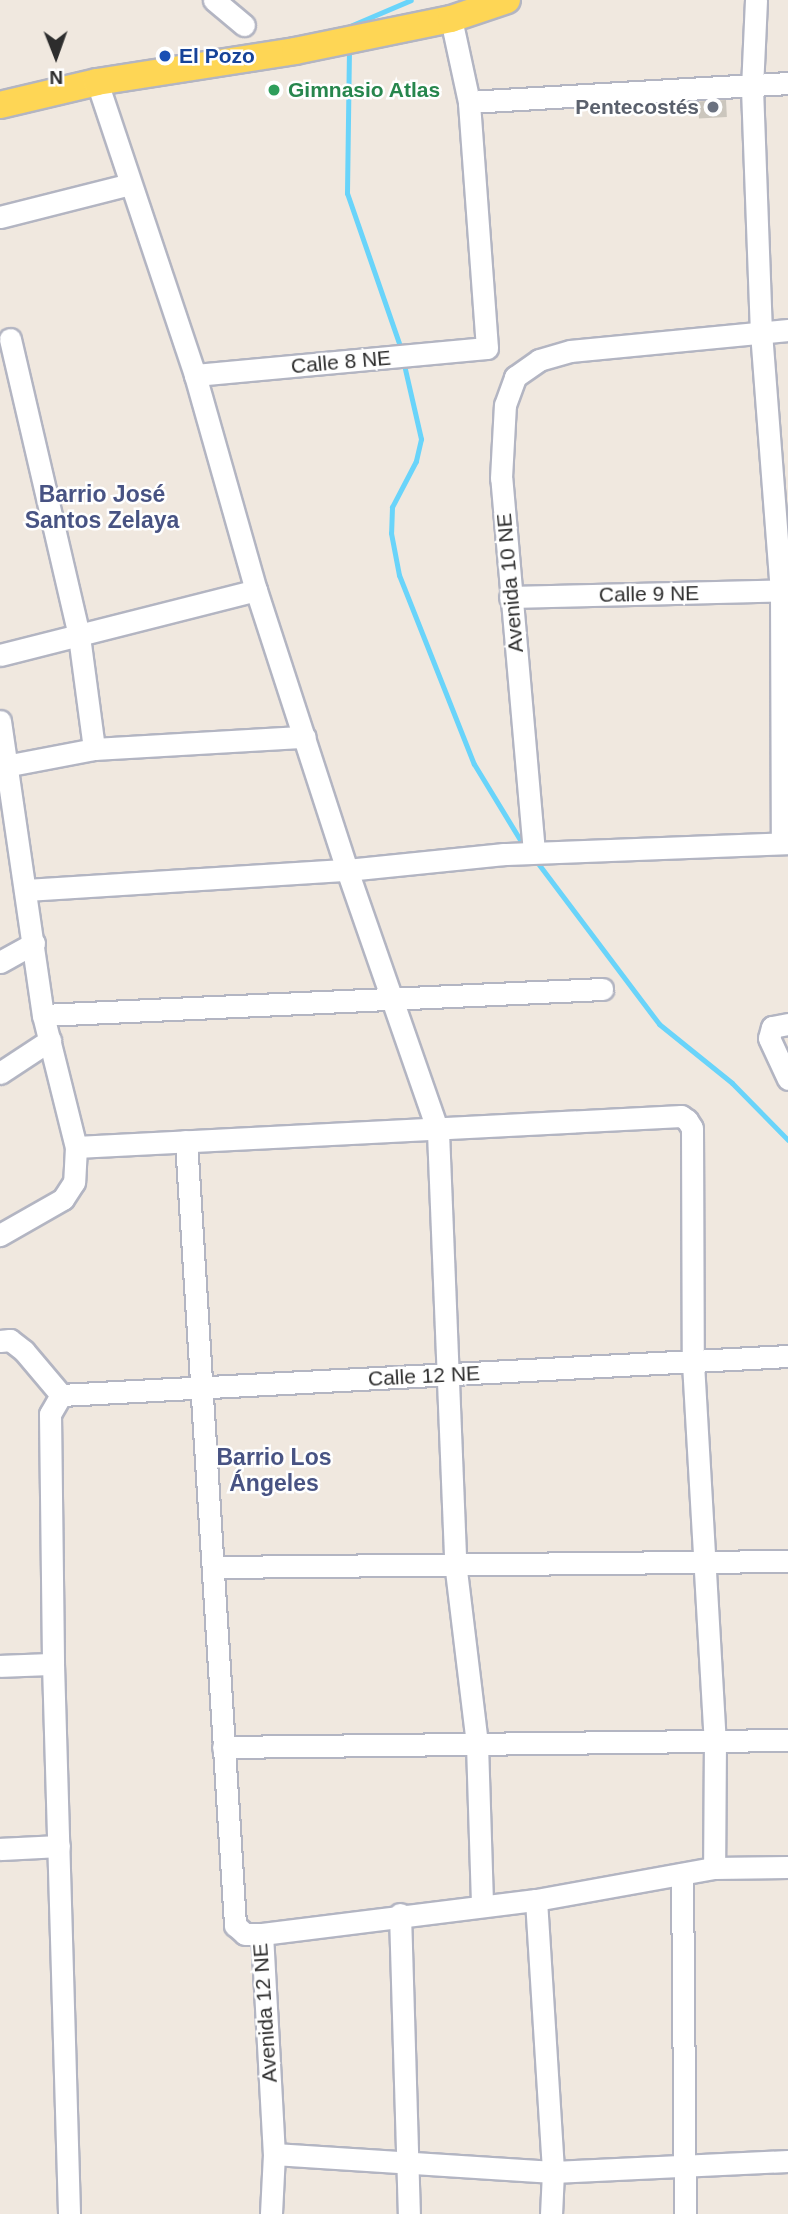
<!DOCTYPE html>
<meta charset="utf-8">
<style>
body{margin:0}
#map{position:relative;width:788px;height:2214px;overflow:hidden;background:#f0e8df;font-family:Arial,sans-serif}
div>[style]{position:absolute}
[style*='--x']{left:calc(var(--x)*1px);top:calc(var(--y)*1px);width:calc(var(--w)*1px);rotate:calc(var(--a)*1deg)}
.stream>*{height:5px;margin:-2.5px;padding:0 2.5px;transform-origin:2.5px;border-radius:2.5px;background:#69d4fa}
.building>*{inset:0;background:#cbc6bd;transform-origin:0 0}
.roads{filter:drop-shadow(2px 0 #b3b5c2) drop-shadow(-2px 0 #b3b5c2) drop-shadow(0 2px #b3b5c2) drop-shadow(0 -2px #b3b5c2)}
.minor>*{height:21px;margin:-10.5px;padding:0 10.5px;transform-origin:10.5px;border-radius:10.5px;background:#fff}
.major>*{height:26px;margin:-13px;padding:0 13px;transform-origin:13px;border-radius:13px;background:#fed655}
.dots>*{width:19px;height:19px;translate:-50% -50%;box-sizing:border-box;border:4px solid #fff;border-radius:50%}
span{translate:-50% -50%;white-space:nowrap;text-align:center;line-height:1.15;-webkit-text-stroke:5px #fff;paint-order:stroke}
.transit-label{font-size:21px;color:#164399;font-weight:700}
.left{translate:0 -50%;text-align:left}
.leisure-label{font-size:21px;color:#27864d;font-weight:700}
.worship-label{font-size:21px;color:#5b616d;font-weight:700}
.right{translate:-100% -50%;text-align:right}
.street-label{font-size:21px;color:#2d2d2d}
.neighbourhood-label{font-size:23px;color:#485383;font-weight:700}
.north{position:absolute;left:21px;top:21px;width:70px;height:70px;-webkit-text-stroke:5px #fff;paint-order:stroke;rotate:179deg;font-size:19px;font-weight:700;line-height:28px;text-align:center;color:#2d2d2d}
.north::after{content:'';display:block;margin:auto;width:24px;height:32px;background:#2d2d2d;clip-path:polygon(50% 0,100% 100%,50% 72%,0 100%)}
</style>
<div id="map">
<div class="stream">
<div style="--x:348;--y:33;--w:7;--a:-74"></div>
<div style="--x:350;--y:26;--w:66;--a:-23.1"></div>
<div style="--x:349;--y:49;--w:144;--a:90.8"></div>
<div style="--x:347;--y:193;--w:165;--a:70.9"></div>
<div style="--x:405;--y:369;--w:72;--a:77.1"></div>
<div style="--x:421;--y:439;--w:23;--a:103"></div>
<div style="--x:416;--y:461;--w:52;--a:117.6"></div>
<div style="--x:392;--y:507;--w:26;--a:92"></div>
<div style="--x:391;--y:533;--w:43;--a:79.2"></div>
<div style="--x:399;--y:575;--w:203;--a:68.4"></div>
<div style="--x:474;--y:764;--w:98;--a:58.7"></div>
<div style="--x:534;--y:858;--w:208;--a:53"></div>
<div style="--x:659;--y:1024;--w:94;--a:38.9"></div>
<div style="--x:732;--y:1083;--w:80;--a:45.5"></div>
</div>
<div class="building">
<div style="left:726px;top:100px;width:17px;height:28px;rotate:87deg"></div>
</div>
<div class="roads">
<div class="minor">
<div style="--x:214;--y:0;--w:39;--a:40"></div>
<div style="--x:756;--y:0;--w:88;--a:92.6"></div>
<div style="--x:752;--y:88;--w:244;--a:87.9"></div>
<div style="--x:761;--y:332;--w:260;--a:85.6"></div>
<div style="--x:781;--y:591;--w:252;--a:89.8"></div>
<div style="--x:97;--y:82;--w:309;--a:71.5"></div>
<div style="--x:195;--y:375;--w:223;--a:74.2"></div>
<div style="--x:256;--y:590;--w:294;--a:72"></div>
<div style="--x:347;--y:870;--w:277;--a:70.8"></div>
<div style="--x:438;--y:1132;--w:430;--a:87.7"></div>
<div style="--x:455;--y:1562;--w:183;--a:83.1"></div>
<div style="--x:477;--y:1744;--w:161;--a:88.2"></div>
<div style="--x:469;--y:102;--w:320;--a:-3.4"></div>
<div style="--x:0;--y:217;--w:134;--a:-14.2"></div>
<div style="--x:10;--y:339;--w:305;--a:76.9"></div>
<div style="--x:79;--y:636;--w:114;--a:82.4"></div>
<div style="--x:195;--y:375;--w:293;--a:-5.3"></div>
<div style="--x:487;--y:348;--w:247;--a:-94.2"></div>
<div style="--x:469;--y:102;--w:85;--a:-102.2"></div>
<div style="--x:510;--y:597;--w:278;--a:-1.4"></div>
<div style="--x:0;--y:655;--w:264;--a:-14.2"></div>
<div style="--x:0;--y:721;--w:297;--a:81.7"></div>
<div style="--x:43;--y:1015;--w:136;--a:76"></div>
<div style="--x:76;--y:1147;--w:35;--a:93"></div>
<div style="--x:74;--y:1182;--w:20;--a:123"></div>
<div style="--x:63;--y:1199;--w:73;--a:150.3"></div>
<div style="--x:0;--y:767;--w:96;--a:-10.8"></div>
<div style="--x:94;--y:749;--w:211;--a:-3.3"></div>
<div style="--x:534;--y:852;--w:375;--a:-95"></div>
<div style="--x:501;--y:478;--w:73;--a:-86.9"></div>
<div style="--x:505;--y:405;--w:30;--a:-70"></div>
<div style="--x:515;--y:377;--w:29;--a:-35"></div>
<div style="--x:539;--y:360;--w:32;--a:-16"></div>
<div style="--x:570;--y:351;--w:219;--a:-5.5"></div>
<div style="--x:26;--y:890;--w:322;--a:-3.6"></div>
<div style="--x:347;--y:870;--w:158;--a:-5.8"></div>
<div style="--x:504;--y:854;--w:284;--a:-2.2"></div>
<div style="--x:0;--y:962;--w:39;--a:-29"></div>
<div style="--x:43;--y:1015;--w:560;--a:-2.66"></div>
<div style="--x:788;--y:1024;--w:16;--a:169"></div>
<div style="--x:772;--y:1027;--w:11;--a:105"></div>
<div style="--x:769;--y:1038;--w:45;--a:65.1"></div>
<div style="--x:0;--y:1073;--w:60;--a:-33.4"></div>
<div style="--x:186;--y:1141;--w:786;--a:86.42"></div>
<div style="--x:235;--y:1925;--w:13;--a:42"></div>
<div style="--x:245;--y:1934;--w:17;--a:0"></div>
<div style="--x:262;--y:1934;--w:276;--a:-7.1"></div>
<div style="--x:536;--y:1900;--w:181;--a:-10.2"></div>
<div style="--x:714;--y:1868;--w:74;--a:-0.8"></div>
<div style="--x:76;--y:1147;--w:606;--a:-2.93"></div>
<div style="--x:681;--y:1116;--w:7;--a:34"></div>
<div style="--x:687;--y:1120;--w:9;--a:58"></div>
<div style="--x:692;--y:1128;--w:235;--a:89.8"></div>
<div style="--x:693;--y:1363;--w:377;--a:86.7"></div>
<div style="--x:715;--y:1739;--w:129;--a:90.4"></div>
<div style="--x:0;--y:1341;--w:10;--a:-6"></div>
<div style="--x:10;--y:1340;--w:18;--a:38"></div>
<div style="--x:24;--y:1351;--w:57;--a:49.9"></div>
<div style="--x:61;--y:1395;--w:22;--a:120"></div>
<div style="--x:50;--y:1414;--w:250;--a:89.3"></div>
<div style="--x:53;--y:1664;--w:550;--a:88.33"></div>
<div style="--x:61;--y:1395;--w:728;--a:-3.07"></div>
<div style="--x:215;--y:1567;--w:573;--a:-0.6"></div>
<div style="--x:0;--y:1666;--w:53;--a:-2.2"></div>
<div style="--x:223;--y:1747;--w:565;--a:-0.71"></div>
<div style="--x:0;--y:1849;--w:59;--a:-2.9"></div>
<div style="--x:682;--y:1874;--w:340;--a:89.5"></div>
<div style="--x:536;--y:1900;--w:273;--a:86.4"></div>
<div style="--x:553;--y:2172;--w:42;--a:92.7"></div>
<div style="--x:400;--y:1914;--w:300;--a:88.3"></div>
<div style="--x:262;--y:1934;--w:220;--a:86.9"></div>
<div style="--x:274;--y:2154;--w:60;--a:92.9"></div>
<div style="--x:274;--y:2154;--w:280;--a:3.7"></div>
<div style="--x:553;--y:2172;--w:235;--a:-2.7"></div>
</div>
<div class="major">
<div style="--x:0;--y:105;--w:100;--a:-13.3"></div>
<div style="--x:97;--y:82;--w:200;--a:-8.9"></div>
<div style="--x:295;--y:51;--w:159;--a:-11.6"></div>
<div style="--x:451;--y:19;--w:59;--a:-18.7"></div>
</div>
</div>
<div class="dots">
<div style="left:165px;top:56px;background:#1a4fb4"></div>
<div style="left:274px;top:90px;background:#2e9e5b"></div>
<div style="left:713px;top:107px;background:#6b7280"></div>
</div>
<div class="transit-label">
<span class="left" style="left:179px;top:56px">El Pozo</span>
</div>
<div class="leisure-label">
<span class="left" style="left:288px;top:90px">Gimnasio Atlas</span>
</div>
<div class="worship-label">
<span class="right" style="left:699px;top:107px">Pentecostés</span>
</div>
<div class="street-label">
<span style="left:341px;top:362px;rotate:-5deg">Calle 8 NE</span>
<span style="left:510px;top:583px;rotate:-95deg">Avenida 10 NE</span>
<span style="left:649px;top:594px;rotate:-1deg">Calle 9 NE</span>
<span style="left:424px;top:1376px;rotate:-3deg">Calle 12 NE</span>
<span style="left:265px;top:2013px;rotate:-94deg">Avenida 12 NE</span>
</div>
<div class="neighbourhood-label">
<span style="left:102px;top:507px">Barrio José<br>Santos Zelaya</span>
<span style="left:274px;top:1470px">Barrio Los<br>Ángeles</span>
</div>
<div class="north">N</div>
</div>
